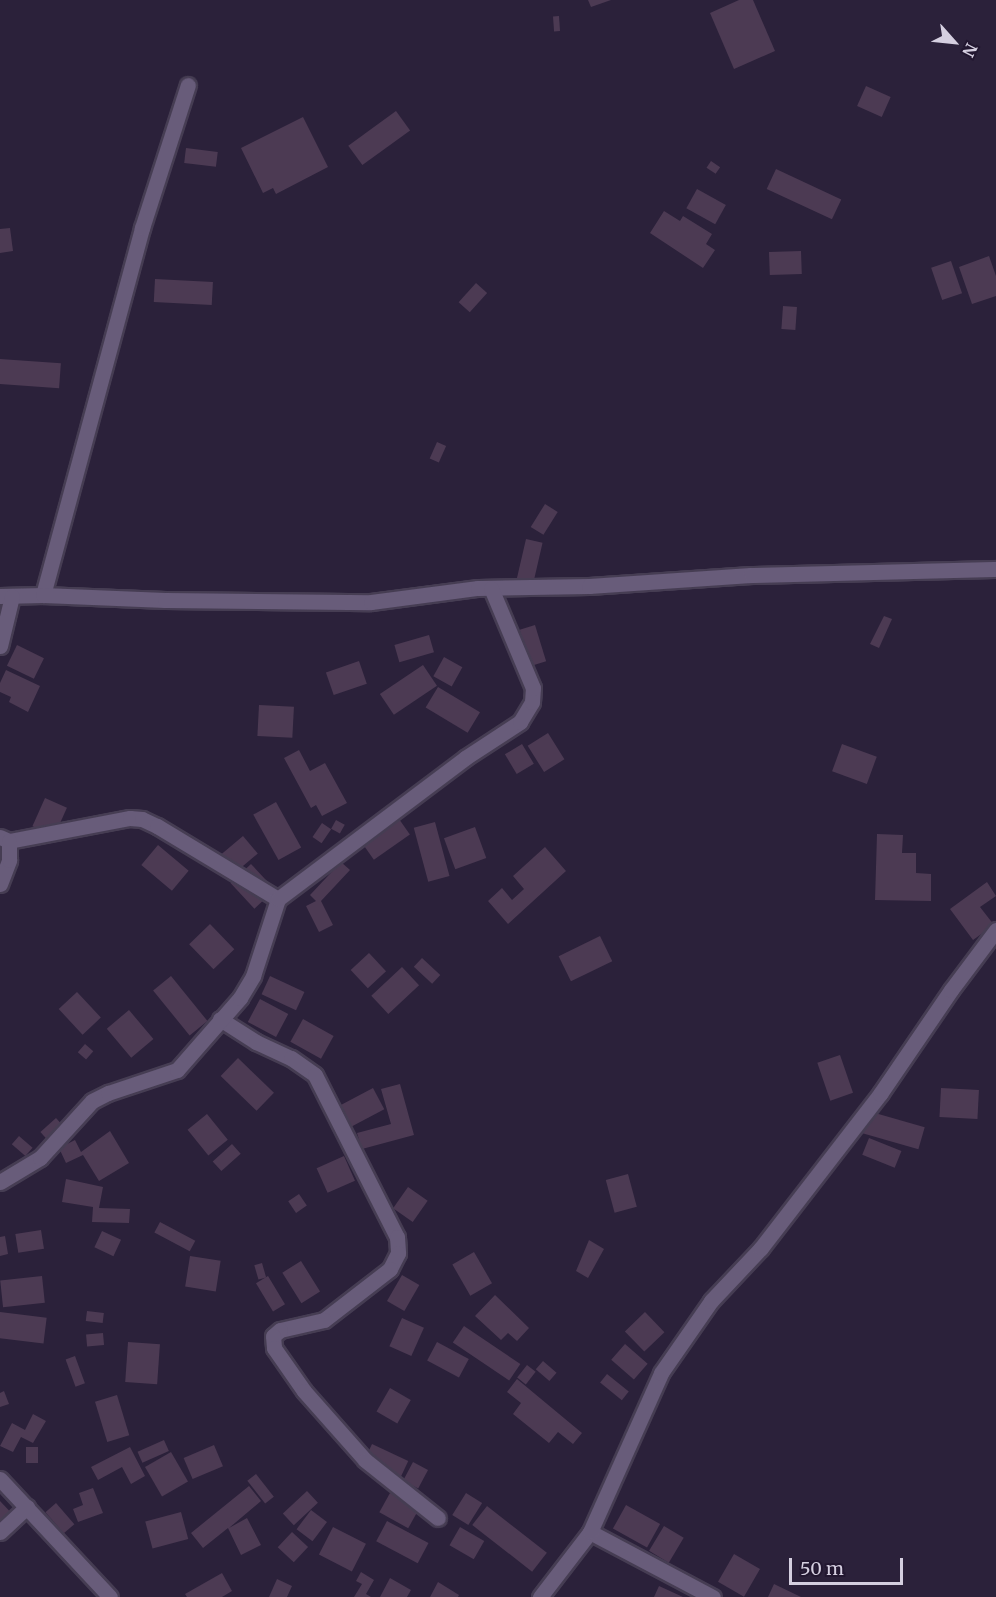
<!DOCTYPE html>
<style>
body{margin:0}
#map{position:relative;width:996px;height:1597px;overflow:hidden;background:#2b213a;font-family:Merriweather,serif}
div>[style]{position:absolute}
[style*='--x']{left:calc(var(--x)*1px);top:calc(var(--y)*1px);width:calc(var(--w)*1px);rotate:calc(var(--a)*1deg)}
.building>*{inset:0;background:#4c3a53;transform-origin:0 0}
.roads{filter:drop-shadow(2px 0 #463d53) drop-shadow(-2px 0 #463d53) drop-shadow(0 2px #463d53) drop-shadow(0 -2px #463d53)}
.street>*{height:15px;margin:-7.5px;padding:0 7.5px;transform-origin:7.5px;border-radius:7.5px;background:#685c7a}
.secondary>*{height:15px;margin:-7.5px;padding:0 7.5px;transform-origin:7.5px;border-radius:7.5px;background:#685c7a}
span{translate:-50% -50%;white-space:nowrap;text-align:center;line-height:1.15;-webkit-text-stroke:5px #221730;paint-order:stroke}
.north{position:absolute;left:924px;top:12px;width:60px;height:60px;-webkit-text-stroke:4px #221730;paint-order:stroke;rotate:117deg;font-size:16px;font-weight:700;line-height:24px;text-align:center;color:#d5cfe0}
.north::after{content:'';display:block;margin:auto;width:21px;height:27px;background:#d5cfe0;clip-path:polygon(50% 0,100% 100%,50% 72%,0 100%)}
.scale{position:absolute;left:789px;top:1558px;width:114px;height:27px;box-sizing:border-box;border:3px solid #d5cfe0;border-top:0;padding-left:8px;font-size:18px;line-height:21px;white-space:nowrap;color:#d5cfe0;-webkit-text-stroke:4px #221730;paint-order:stroke}
</style>
<div id="map">
<div class="building">
<div style="clip-path:polygon(588px 0,611px 0,591px 7px)"></div>
<div style="clip-path:polygon(739px 0,753px 0,775px 51px,734px 69px,710px 13px)"></div>
<div style="left:559px;top:16px;width:15px;height:6px;rotate:86deg"></div>
<div style="left:866px;top:86px;width:27px;height:22px;rotate:24deg"></div>
<div style="left:396px;top:111px;width:24px;height:59px;rotate:54deg"></div>
<div style="clip-path:polygon(303px 117px,328px 167px,276px 194px,273px 188px,263px 193px,241px 148px)"></div>
<div style="left:186px;top:148px;width:32px;height:15px;rotate:7deg"></div>
<div style="left:711px;top:161px;width:11px;height:8px;rotate:34deg"></div>
<div style="left:776px;top:169px;width:72px;height:22px;rotate:25deg"></div>
<div style="left:697px;top:189px;width:33px;height:22px;rotate:29deg"></div>
<div style="clip-path:polygon(664px 211px,680px 221px,683px 216px,712px 234px,706px 244px,715px 250px,703px 268px,650px 233px)"></div>
<div style="clip-path:polygon(10px 228px,13px 251px,0 253px,0 229px)"></div>
<div style="left:801px;top:251px;width:23px;height:32px;rotate:88deg"></div>
<div style="clip-path:polygon(989px 256px,996px 276px,996px 296px,972px 304px,959px 267px)"></div>
<div style="left:951px;top:261px;width:34px;height:21px;rotate:71deg"></div>
<div style="left:155px;top:279px;width:58px;height:23px;rotate:3deg"></div>
<div style="left:476px;top:283px;width:15px;height:26px;rotate:42deg"></div>
<div style="left:783px;top:306px;width:14px;height:23px;rotate:4deg"></div>
<div style="left:0;top:359px;width:61px;height:25px;rotate:4deg"></div>
<div style="left:437px;top:442px;width:10px;height:18px;rotate:24deg"></div>
<div style="left:545px;top:504px;width:15px;height:27px;rotate:32deg"></div>
<div style="left:526px;top:539px;width:17px;height:44px;rotate:13deg"></div>
<div style="clip-path:polygon(884px 616px,892px 619px,879px 648px,870px 644px)"></div>
<div style="left:535px;top:625px;width:38px;height:16px;rotate:73deg"></div>
<div style="left:429px;top:635px;width:18px;height:36px;rotate:74deg"></div>
<div style="left:17px;top:645px;width:30px;height:23px;rotate:26deg"></div>
<div style="left:444px;top:657px;width:21px;height:22px;rotate:29deg"></div>
<div style="left:359px;top:661px;width:24px;height:35px;rotate:71deg"></div>
<div style="left:423px;top:665px;width:25px;height:52px;rotate:56deg"></div>
<div style="clip-path:polygon(6px 670px,40px 686px,28px 712px,9px 702px,11px 697px,0 692px,0 683px)"></div>
<div style="left:438px;top:687px;width:49px;height:24px;rotate:31deg"></div>
<div style="left:259px;top:705px;width:35px;height:31px;rotate:3deg"></div>
<div style="left:548px;top:733px;width:31px;height:24px;rotate:58deg"></div>
<div style="left:522px;top:744px;width:23px;height:20px;rotate:59deg"></div>
<div style="left:842px;top:744px;width:37px;height:29px;rotate:20deg"></div>
<div style="clip-path:polygon(299px 750px,310px 771px,325px 763px,347px 803px,322px 816px,316px 805px,311px 808px,284px 758px)"></div>
<div style="left:45px;top:798px;width:24px;height:31px;rotate:24deg"></div>
<div style="left:276px;top:802px;width:52px;height:26px;rotate:61deg"></div>
<div style="left:399px;top:819px;width:19px;height:44px;rotate:55deg"></div>
<div style="left:336px;top:820px;width:10px;height:10px;rotate:29deg"></div>
<div style="left:435px;top:822px;width:56px;height:22px;rotate:75deg"></div>
<div style="left:322px;top:823px;width:11px;height:17px;rotate:34deg"></div>
<div style="left:475px;top:827px;width:33px;height:33px;rotate:70deg"></div>
<div style="clip-path:polygon(877px 834px,903px 835px,902px 853px,916px 853px,916px 873px,931px 874px,931px 901px,875px 900px)"></div>
<div style="left:243px;top:836px;width:23px;height:31px;rotate:50deg"></div>
<div style="left:158px;top:845px;width:40px;height:26px;rotate:40deg"></div>
<div style="clip-path:polygon(545px 847px,566px 871px,508px 924px,488px 901px,502px 888px,512px 900px,524px 889px,513px 876px)"></div>
<div style="clip-path:polygon(341px 862px,350px 870px,321px 901px,333px 925px,319px 932px,306px 906px,316px 901px,310px 895px)"></div>
<div style="left:251px;top:864px;width:35px;height:28px;rotate:47deg"></div>
<div style="clip-path:polygon(987px 882px,996px 896px,980px 907px,994px 925px,973px 940px,950px 909px)"></div>
<div style="left:210px;top:924px;width:35px;height:29px;rotate:46deg"></div>
<div style="left:600px;top:936px;width:28px;height:46px;rotate:64deg"></div>
<div style="left:369px;top:953px;width:25px;height:25px;rotate:47deg"></div>
<div style="left:422px;top:958px;width:25px;height:12px;rotate:43deg"></div>
<div style="left:402px;top:967px;width:25px;height:42px;rotate:47deg"></div>
<div style="left:171px;top:976px;width:58px;height:23px;rotate:51deg"></div>
<div style="left:270px;top:976px;width:38px;height:20px;rotate:25deg"></div>
<div style="left:77px;top:992px;width:35px;height:25px;rotate:47deg"></div>
<div style="left:260px;top:999px;width:32px;height:26px;rotate:28deg"></div>
<div style="left:129px;top:1010px;width:38px;height:29px;rotate:50deg"></div>
<div style="left:303px;top:1019px;width:35px;height:26px;rotate:29deg"></div>
<div style="left:85px;top:1044px;width:11px;height:11px;rotate:41deg"></div>
<div style="left:840px;top:1055px;width:40px;height:24px;rotate:71deg"></div>
<div style="left:238px;top:1058px;width:50px;height:25px;rotate:44deg"></div>
<div style="clip-path:polygon(400px 1084px,414px 1135px,362px 1149px,357px 1133px,391px 1124px,381px 1089px)"></div>
<div style="left:373px;top:1088px;width:24px;height:38px;rotate:62deg"></div>
<div style="left:941px;top:1088px;width:38px;height:29px;rotate:3deg"></div>
<div style="left:868px;top:1111px;width:59px;height:23px;rotate:16deg"></div>
<div style="left:207px;top:1114px;width:33px;height:25px;rotate:51deg"></div>
<div style="left:56px;top:1118px;width:13px;height:21px;rotate:48deg"></div>
<div style="clip-path:polygon(110px 1131px,129px 1163px,99px 1181px,83px 1155px,66px 1163px,59px 1148px,75px 1140px,81px 1152px)"></div>
<div style="left:19px;top:1136px;width:18px;height:11px;rotate:41deg"></div>
<div style="left:869px;top:1138px;width:35px;height:18px;rotate:22deg"></div>
<div style="left:232px;top:1144px;width:13px;height:26px;rotate:48deg"></div>
<div style="left:344px;top:1156px;width:27px;height:30px;rotate:66deg"></div>
<div style="left:628px;top:1174px;width:34px;height:23px;rotate:75deg"></div>
<div style="clip-path:polygon(66px 1179px,103px 1187px,99px 1208px,130px 1209px,129px 1223px,92px 1222px,93px 1207px,62px 1202px)"></div>
<div style="left:408px;top:1187px;width:24px;height:26px;rotate:35deg"></div>
<div style="left:299px;top:1194px;width:14px;height:13px;rotate:56deg"></div>
<div style="left:160px;top:1222px;width:40px;height:12px;rotate:28deg"></div>
<div style="left:41px;top:1230px;width:19px;height:26px;rotate:81deg"></div>
<div style="left:102px;top:1231px;width:21px;height:18px;rotate:25deg"></div>
<div style="clip-path:polygon(5px 1236px,8px 1254px,0 1256px,0 1237px)"></div>
<div style="clip-path:polygon(589px 1240px,604px 1249px,588px 1278px,576px 1271px)"></div>
<div style="left:474px;top:1252px;width:36px;height:25px;rotate:60deg"></div>
<div style="left:190px;top:1256px;width:31px;height:31px;rotate:9deg"></div>
<div style="left:301px;top:1261px;width:36px;height:22px;rotate:58deg"></div>
<div style="left:262px;top:1263px;width:15px;height:8px;rotate:74deg"></div>
<div style="left:402px;top:1275px;width:20px;height:30px;rotate:30deg"></div>
<div style="left:42px;top:1276px;width:27px;height:42px;rotate:84deg"></div>
<div style="left:268px;top:1276px;width:33px;height:14px;rotate:59deg"></div>
<div style="clip-path:polygon(495px 1295px,529px 1328px,517px 1341px,508px 1333px,501px 1340px,475px 1316px)"></div>
<div style="left:87px;top:1311px;width:17px;height:10px;rotate:7deg"></div>
<div style="left:0;top:1312px;width:47px;height:26px;rotate:7deg"></div>
<div style="left:645px;top:1312px;width:28px;height:28px;rotate:46deg"></div>
<div style="left:402px;top:1318px;width:24px;height:31px;rotate:24deg"></div>
<div style="left:464px;top:1326px;width:68px;height:20px;rotate:34deg"></div>
<div style="left:103px;top:1333px;width:12px;height:17px;rotate:85deg"></div>
<div style="left:128px;top:1342px;width:32px;height:40px;rotate:4deg"></div>
<div style="left:437px;top:1342px;width:36px;height:21px;rotate:28deg"></div>
<div style="left:625px;top:1344px;width:30px;height:21px;rotate:41deg"></div>
<div style="left:75px;top:1356px;width:29px;height:10px;rotate:70deg"></div>
<div style="left:543px;top:1361px;width:18px;height:11px;rotate:41deg"></div>
<div style="left:527px;top:1365px;width:11px;height:16px;rotate:38deg"></div>
<div style="left:607px;top:1374px;width:28px;height:11px;rotate:39deg"></div>
<div style="clip-path:polygon(517px 1379px,582px 1433px,573px 1444px,558px 1432px,549px 1443px,513px 1414px,521px 1403px,507px 1392px)"></div>
<div style="left:390px;top:1388px;width:24px;height:27px;rotate:30deg"></div>
<div style="clip-path:polygon(4px 1391px,9px 1404px,0 1407px,0 1393px)"></div>
<div style="left:117px;top:1395px;width:42px;height:23px;rotate:73deg"></div>
<div style="clip-path:polygon(33px 1414px,46px 1421px,33px 1443px,21px 1437px,13px 1452px,0 1446px,12px 1423px,25px 1430px)"></div>
<div style="left:164px;top:1440px;width:12px;height:29px;rotate:66deg"></div>
<div style="left:372px;top:1444px;width:40px;height:17px;rotate:25deg"></div>
<div style="left:214px;top:1445px;width:23px;height:33px;rotate:67deg"></div>
<div style="left:26px;top:1447px;width:12px;height:16px"></div>
<div style="clip-path:polygon(130px 1447px,145px 1476px,131px 1484px,122px 1467px,98px 1480px,91px 1467px)"></div>
<div style="left:171px;top:1452px;width:34px;height:30px;rotate:60deg"></div>
<div style="left:413px;top:1462px;width:17px;height:21px;rotate:28deg"></div>
<div style="left:256px;top:1474px;width:29px;height:11px;rotate:52deg"></div>
<div style="clip-path:polygon(249px 1486px,261px 1501px,229px 1528px,247px 1518px,261px 1545px,241px 1555px,228px 1528px,203px 1548px,191px 1533px)"></div>
<div style="clip-path:polygon(93px 1488px,103px 1513px,78px 1522px,73px 1509px,83px 1505px,79px 1493px)"></div>
<div style="left:307px;top:1491px;width:16px;height:33px;rotate:47deg"></div>
<div style="left:390px;top:1493px;width:33px;height:22px;rotate:29deg"></div>
<div style="left:466px;top:1493px;width:19px;height:26px;rotate:32deg"></div>
<div style="clip-path:polygon(0 1501px,17px 1519px,0 1527px)"></div>
<div style="left:56px;top:1503px;width:28px;height:14px;rotate:49deg"></div>
<div style="left:626px;top:1505px;width:39px;height:27px;rotate:29deg"></div>
<div style="left:487px;top:1506px;width:76px;height:24px;rotate:38deg"></div>
<div style="left:311px;top:1510px;width:20px;height:24px;rotate:37deg"></div>
<div style="left:181px;top:1512px;width:28px;height:37px;rotate:75deg"></div>
<div style="left:387px;top:1521px;width:47px;height:23px;rotate:28deg"></div>
<div style="left:664px;top:1526px;width:23px;height:29px;rotate:31deg"></div>
<div style="left:333px;top:1527px;width:37px;height:31px;rotate:27deg"></div>
<div style="left:460px;top:1527px;width:28px;height:21px;rotate:30deg"></div>
<div style="left:292px;top:1532px;width:22px;height:21px;rotate:43deg"></div>
<div style="left:734px;top:1554px;width:30px;height:32px;rotate:30deg"></div>
<div style="clip-path:polygon(361px 1572px,374px 1580px,366px 1594px,371px 1597px,354px 1597px,362px 1584px,356px 1581px)"></div>
<div style="clip-path:polygon(222px 1573px,232px 1591px,222px 1597px,187px 1597px,185px 1594px)"></div>
<div style="clip-path:polygon(390px 1578px,411px 1590px,407px 1597px,380px 1597px)"></div>
<div style="clip-path:polygon(277px 1579px,292px 1586px,287px 1597px,269px 1597px)"></div>
<div style="clip-path:polygon(438px 1582px,459px 1595px,458px 1597px,430px 1597px)"></div>
<div style="clip-path:polygon(774px 1584px,801px 1597px,768px 1597px)"></div>
<div style="clip-path:polygon(659px 1586px,683px 1597px,654px 1597px)"></div>
</div>
<div class="roads">
<div class="street">
<div style="--x:43;--y:595;--w:380;--a:-74.9"></div>
<div style="--x:142;--y:228;--w:150;--a:-72.2"></div>
<div style="--x:0;--y:596;--w:43;--a:-1.3"></div>
<div style="--x:43;--y:595;--w:122;--a:2.3"></div>
<div style="--x:165;--y:600;--w:206;--a:0.6"></div>
<div style="--x:371;--y:602;--w:108;--a:-7.5"></div>
<div style="--x:478;--y:588;--w:111;--a:-1"></div>
<div style="--x:589;--y:586;--w:162;--a:-3.9"></div>
<div style="--x:751;--y:575;--w:245;--a:-1.4"></div>
<div style="--x:0;--y:646;--w:51;--a:-76.5"></div>
<div style="--x:0;--y:837;--w:10;--a:24"></div>
<div style="--x:9;--y:841;--w:123;--a:-10.8"></div>
<div style="--x:130;--y:818;--w:12;--a:5"></div>
<div style="--x:142;--y:819;--w:17;--a:25"></div>
<div style="--x:157;--y:826;--w:141;--a:31.1"></div>
<div style="--x:0;--y:884;--w:26;--a:-69"></div>
<div style="--x:9;--y:860;--w:19;--a:-90"></div>
<div style="--x:220;--y:1019;--w:43;--a:32.6"></div>
<div style="--x:256;--y:1042;--w:38;--a:25"></div>
<div style="--x:291;--y:1058;--w:29;--a:35"></div>
<div style="--x:315;--y:1075;--w:182;--a:63.2"></div>
<div style="--x:397;--y:1237;--w:16;--a:86"></div>
<div style="--x:398;--y:1253;--w:18;--a:117"></div>
<div style="--x:390;--y:1269;--w:83;--a:142.3"></div>
<div style="--x:324;--y:1320;--w:45;--a:167.2"></div>
<div style="--x:280;--y:1330;--w:9;--a:139"></div>
<div style="--x:273;--y:1336;--w:12;--a:85"></div>
<div style="--x:274;--y:1348;--w:52;--a:55.1"></div>
<div style="--x:304;--y:1391;--w:92;--a:48.5"></div>
<div style="--x:365;--y:1460;--w:93;--a:38.5"></div>
<div style="--x:0;--y:1182;--w:47;--a:-31"></div>
<div style="--x:40;--y:1158;--w:77;--a:-47.6"></div>
<div style="--x:92;--y:1101;--w:18;--a:-27"></div>
<div style="--x:108;--y:1093;--w:73;--a:-18.4"></div>
<div style="--x:177;--y:1070;--w:96;--a:-48.8"></div>
<div style="--x:240;--y:998;--w:26;--a:-59"></div>
<div style="--x:253;--y:976;--w:81;--a:-72"></div>
<div style="--x:278;--y:899;--w:234;--a:-37"></div>
<div style="--x:465;--y:758;--w:66;--a:-33.2"></div>
<div style="--x:520;--y:722;--w:23;--a:-59"></div>
<div style="--x:532;--y:702;--w:14;--a:-86"></div>
<div style="--x:533;--y:688;--w:108;--a:-112.8"></div>
<div style="--x:0;--y:1532;--w:37;--a:-43"></div>
<div style="--x:590;--y:1532;--w:139;--a:27.9"></div>
<div style="--x:540;--y:1597;--w:82;--a:-52.4"></div>
<div style="--x:590;--y:1532;--w:174;--a:-65.9"></div>
<div style="--x:661;--y:1373;--w:88;--a:-55.2"></div>
<div style="--x:711;--y:1301;--w:73;--a:-46.7"></div>
<div style="--x:761;--y:1248;--w:195;--a:-52.3"></div>
<div style="--x:880;--y:1094;--w:126;--a:-55.7"></div>
<div style="--x:951;--y:990;--w:75;--a:-53.1"></div>
</div>
<div class="secondary">
<div style="--x:0;--y:1479;--w:161;--a:47"></div>
</div>
</div>
<div class="north">N</div>
<div class="scale">50 m</div>
</div>
